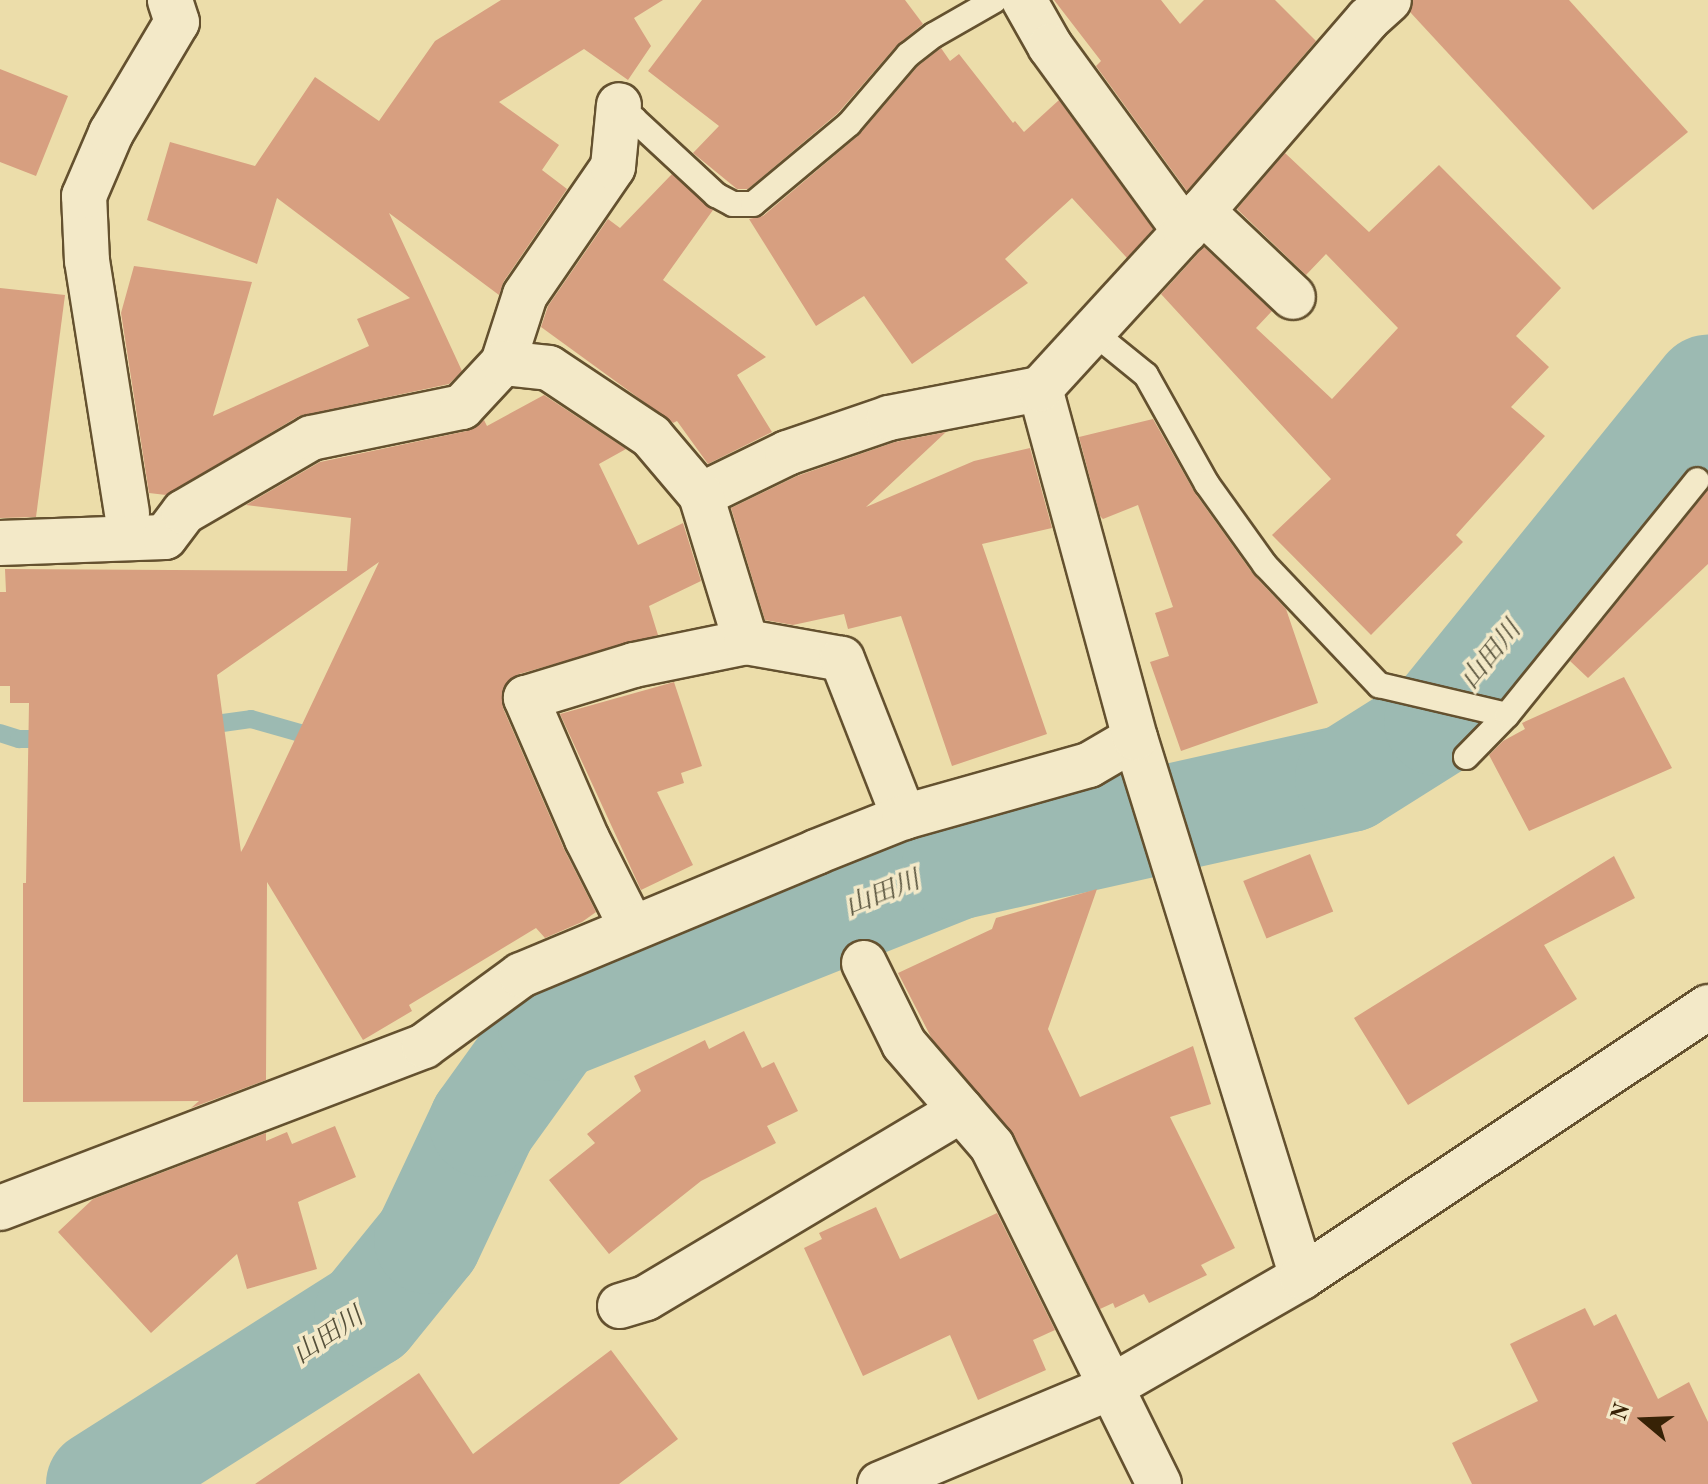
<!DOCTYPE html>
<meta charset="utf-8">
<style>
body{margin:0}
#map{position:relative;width:1708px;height:1484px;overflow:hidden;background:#ecddaa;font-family:"Old Standard TT","Noto Serif JP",serif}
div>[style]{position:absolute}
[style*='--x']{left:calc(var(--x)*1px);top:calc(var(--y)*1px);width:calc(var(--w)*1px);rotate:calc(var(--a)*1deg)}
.stream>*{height:18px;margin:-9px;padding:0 9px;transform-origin:9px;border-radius:9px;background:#9cbab2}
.river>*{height:108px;margin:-54px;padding:0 54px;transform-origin:54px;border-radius:54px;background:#9cbab2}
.building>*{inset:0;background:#d79f80;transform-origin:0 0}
.roads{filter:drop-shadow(2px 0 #64512f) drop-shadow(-2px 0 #64512f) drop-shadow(0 2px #64512f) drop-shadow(0 -2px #64512f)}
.lane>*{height:24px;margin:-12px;padding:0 12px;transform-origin:12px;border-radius:12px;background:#f3e9c8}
.street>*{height:44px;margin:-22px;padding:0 22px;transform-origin:22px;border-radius:22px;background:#f3e9c8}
span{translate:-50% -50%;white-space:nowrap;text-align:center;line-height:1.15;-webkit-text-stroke:7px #f3e9c8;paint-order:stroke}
.water-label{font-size:26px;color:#55503a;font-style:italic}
.north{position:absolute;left:1604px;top:1380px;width:80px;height:80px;-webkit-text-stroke:6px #f3e9c8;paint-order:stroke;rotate:289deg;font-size:22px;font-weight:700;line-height:32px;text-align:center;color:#372206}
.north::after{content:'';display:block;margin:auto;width:28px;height:36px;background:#372206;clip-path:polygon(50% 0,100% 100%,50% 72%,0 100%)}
</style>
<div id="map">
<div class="stream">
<div style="--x:201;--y:726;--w:50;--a:-8"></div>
<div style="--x:251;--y:719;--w:58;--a:15.9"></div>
<div style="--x:307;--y:735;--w:13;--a:42"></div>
<div style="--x:0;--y:733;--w:20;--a:18"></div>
<div style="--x:19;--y:739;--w:33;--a:0"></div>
</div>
<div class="river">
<div style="--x:100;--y:1484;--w:317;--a:-32.4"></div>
<div style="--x:368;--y:1314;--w:95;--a:-51"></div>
<div style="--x:428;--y:1240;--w:129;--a:-64.8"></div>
<div style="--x:483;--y:1123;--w:118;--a:-54.3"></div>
<div style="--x:552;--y:1027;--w:435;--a:-21.7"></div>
<div style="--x:956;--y:866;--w:403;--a:-12.6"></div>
<div style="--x:1349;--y:778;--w:105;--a:-32.2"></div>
<div style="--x:1438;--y:722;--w:429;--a:-51"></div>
</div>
<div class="building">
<div style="clip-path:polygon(501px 0,663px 0,634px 18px,651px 46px,628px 80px,584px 49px,499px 102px,559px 145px,542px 170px,567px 189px,504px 281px,499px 295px,389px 213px,462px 371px,449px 384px,299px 416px,166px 495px,149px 493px,121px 313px,134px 266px,252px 282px,213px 416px,369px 346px,357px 319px,410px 298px,277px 198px,257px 264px,147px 220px,170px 142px,255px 166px,315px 77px,379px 121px,435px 41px)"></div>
<div style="clip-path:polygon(702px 0,905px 0,923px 24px,897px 45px,838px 113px,748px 189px,737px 189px,693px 153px,719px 126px,648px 71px)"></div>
<div style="clip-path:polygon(1054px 0,1161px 0,1180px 24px,1204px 0,1275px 0,1316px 41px,1187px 191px,1096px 66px,1101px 61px)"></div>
<div style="clip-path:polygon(1413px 0,1569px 0,1688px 132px,1593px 210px,1410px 12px)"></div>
<div style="clip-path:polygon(941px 48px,950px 61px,959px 54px,1013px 123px,1015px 121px,1024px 132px,1059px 100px,1153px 229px,1127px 258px,1072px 198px,1005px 259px,1028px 283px,912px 364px,864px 296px,816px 326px,749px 219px,763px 216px,859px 135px,918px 66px)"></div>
<div style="clip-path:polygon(0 69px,68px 96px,36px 176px,0 162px)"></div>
<div style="clip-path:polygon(1285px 153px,1369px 232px,1439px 165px,1561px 288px,1516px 336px,1549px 367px,1511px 407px,1545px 436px,1456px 535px,1463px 542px,1371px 635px,1272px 535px,1331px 479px,1161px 294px,1204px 247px,1272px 311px,1256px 328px,1332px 399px,1398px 328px,1326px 254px,1306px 275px,1237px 209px)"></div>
<div style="clip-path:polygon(672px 174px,713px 210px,663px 280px,766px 357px,737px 375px,772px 432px,708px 464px,677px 421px,673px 423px,541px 327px,548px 306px,608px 219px,620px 228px)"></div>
<div style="clip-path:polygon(0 288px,65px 295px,36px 517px,0 518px)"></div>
<div style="clip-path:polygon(evenodd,544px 395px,626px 449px,599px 464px,638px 545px,683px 523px,701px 581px,649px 606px,658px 635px,519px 674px,508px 681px,502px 693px,503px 708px,564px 849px,596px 912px,582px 922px,545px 938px,536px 928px,409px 1005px,412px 1011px,363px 1040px,267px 882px,266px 1080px,191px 1108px,199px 1101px,23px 1102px,23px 883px,26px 883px,29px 703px,10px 703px,10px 686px,0 686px,0 592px,6px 592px,5px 569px,347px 571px,351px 518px,246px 505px,320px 462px,467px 431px,484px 420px,487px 426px,544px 395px,379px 562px,245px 845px,241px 852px,217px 675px,379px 562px)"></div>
<div style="clip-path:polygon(1153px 419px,1195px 493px,1253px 574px,1286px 609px,1318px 703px,1181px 751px,1150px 662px,1169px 656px,1155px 613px,1173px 607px,1138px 505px,1103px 519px,1100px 516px,1079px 437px)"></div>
<div style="clip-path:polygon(946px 432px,866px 507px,974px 461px,1030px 448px,1052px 528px,982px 544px,1047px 734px,952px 766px,901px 616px,848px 629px,844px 614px,793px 625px,765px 620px,731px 508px,797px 476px,895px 442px)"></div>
<div style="clip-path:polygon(1708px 490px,1708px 564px,1588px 678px,1570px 661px)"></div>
<div style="clip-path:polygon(1624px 677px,1672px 768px,1529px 831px,1489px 755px,1503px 741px,1525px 729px,1522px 723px)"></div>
<div style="clip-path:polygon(674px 682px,702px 766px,681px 773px,684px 783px,657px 792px,693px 865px,641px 890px,560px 714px)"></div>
<div style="left:1310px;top:854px;width:62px;height:72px;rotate:68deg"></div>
<div style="clip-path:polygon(1614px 856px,1635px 898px,1544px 945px,1577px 999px,1408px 1105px,1354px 1018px)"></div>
<div style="clip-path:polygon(1097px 889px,1048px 1029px,1080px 1097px,1193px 1046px,1211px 1104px,1170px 1117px,1235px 1248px,1201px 1265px,1207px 1275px,1149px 1303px,1144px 1294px,1115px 1308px,1113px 1303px,1100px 1309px,1014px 1135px,932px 1039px,898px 973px,992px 929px,996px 918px)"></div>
<div style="clip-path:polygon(744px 1031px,762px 1068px,774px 1062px,798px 1111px,767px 1126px,776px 1143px,701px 1181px,609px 1254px,549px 1180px,595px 1143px,587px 1134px,641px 1091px,634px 1076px,705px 1040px,709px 1049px)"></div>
<div style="clip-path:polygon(335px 1126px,356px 1177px,298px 1202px,317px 1269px,247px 1289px,237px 1254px,151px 1333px,58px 1232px,93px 1199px,266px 1133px,266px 1141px,287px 1132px,292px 1144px)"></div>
<div style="clip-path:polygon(876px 1207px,900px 1259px,997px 1213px,1055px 1330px,1033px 1340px,1046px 1370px,978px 1400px,950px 1335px,863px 1376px,804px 1248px,822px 1239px,819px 1233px)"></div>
<div style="clip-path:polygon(1585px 1308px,1594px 1326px,1616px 1314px,1658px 1399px,1689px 1382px,1708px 1422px,1708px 1484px,1472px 1484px,1452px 1443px,1538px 1401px,1510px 1344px)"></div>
<div style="clip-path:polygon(611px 1350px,678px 1439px,619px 1484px,255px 1484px,419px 1373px,473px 1454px)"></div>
</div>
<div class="roads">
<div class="lane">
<div style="--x:618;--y:114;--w:17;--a:17"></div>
<div style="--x:634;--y:119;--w:112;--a:42.8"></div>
<div style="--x:716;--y:195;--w:19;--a:28"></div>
<div style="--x:733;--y:204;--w:20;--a:0"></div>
<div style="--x:753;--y:204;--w:125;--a:-39.8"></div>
<div style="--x:849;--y:124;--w:91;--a:-49.5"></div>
<div style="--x:908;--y:55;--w:33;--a:-38"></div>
<div style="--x:934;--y:35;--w:70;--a:-29.8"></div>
<div style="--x:1093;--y:332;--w:68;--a:39.1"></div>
<div style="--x:1146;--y:375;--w:125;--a:60.8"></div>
<div style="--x:1207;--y:484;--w:100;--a:54.4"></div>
<div style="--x:1265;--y:565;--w:166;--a:46.5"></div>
<div style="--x:1379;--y:685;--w:131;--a:13.2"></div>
<div style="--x:1466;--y:757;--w:59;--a:-45.7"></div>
<div style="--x:1507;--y:715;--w:302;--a:-51"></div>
</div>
<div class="street">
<div style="--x:1024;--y:0;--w:53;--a:60.5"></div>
<div style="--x:1050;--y:46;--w:229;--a:53.9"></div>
<div style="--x:1202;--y:211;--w:125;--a:43.4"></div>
<div style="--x:503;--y:363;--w:71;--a:-72.1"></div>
<div style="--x:525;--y:295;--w:155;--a:-55.5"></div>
<div style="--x:613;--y:167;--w:62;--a:-84.5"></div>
<div style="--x:701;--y:495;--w:96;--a:-26"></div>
<div style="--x:787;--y:453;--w:108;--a:-18.9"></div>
<div style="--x:889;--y:418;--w:154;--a:-10.9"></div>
<div style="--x:127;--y:513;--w:255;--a:-99"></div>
<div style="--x:87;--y:261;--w:65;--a:-92.6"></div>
<div style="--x:84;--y:196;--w:69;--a:-66.8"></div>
<div style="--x:111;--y:133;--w:129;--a:-59.3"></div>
<div style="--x:177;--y:22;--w:23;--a:-108"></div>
<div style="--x:0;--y:543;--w:165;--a:-2.1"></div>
<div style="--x:165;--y:537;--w:31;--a:-53"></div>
<div style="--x:184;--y:512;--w:147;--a:-30.2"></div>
<div style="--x:311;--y:438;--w:154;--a:-11.6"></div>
<div style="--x:462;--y:407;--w:60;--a:-47"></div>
<div style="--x:503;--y:363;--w:46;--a:6.2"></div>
<div style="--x:549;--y:368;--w:123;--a:33.7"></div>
<div style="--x:651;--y:436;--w:77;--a:49.7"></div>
<div style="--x:701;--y:495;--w:154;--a:73"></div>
<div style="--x:632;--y:928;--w:100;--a:-116.8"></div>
<div style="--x:587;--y:839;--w:154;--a:-113.4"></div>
<div style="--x:526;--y:698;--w:113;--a:-17"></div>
<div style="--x:634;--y:665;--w:114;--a:-11.6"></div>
<div style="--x:746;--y:642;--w:97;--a:10"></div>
<div style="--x:842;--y:659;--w:170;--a:68.6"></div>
<div style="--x:864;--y:963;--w:90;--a:63.7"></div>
<div style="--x:904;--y:1044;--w:135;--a:49.2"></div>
<div style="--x:992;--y:1146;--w:377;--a:63.7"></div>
<div style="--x:0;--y:1208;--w:454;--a:-20.9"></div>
<div style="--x:424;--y:1046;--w:120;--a:-36.2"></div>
<div style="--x:521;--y:975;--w:320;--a:-22.6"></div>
<div style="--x:816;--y:852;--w:95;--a:-21.7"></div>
<div style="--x:904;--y:817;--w:192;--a:-15.7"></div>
<div style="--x:1089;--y:765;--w:53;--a:-30.4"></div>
<div style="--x:1302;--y:1277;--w:564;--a:-107.21"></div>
<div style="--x:1135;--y:738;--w:362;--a:-105.2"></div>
<div style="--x:1040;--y:389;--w:214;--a:-47.5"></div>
<div style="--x:1185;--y:231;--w:280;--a:-49.2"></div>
<div style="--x:1368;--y:19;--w:28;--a:-42"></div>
<div style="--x:620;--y:1306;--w:27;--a:-17"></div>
<div style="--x:646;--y:1298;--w:367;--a:-30.8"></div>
<div style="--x:880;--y:1484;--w:248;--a:-22.7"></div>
<div style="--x:1109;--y:1388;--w:223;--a:-29.9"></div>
<div style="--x:1302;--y:1277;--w:488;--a:-33.6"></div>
</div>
</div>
<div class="water-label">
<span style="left:1492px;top:656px;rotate:-51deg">山田川</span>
<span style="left:883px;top:895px;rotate:-22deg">山田川</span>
<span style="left:329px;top:1337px;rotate:-34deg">山田川</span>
</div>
<div class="north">N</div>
</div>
